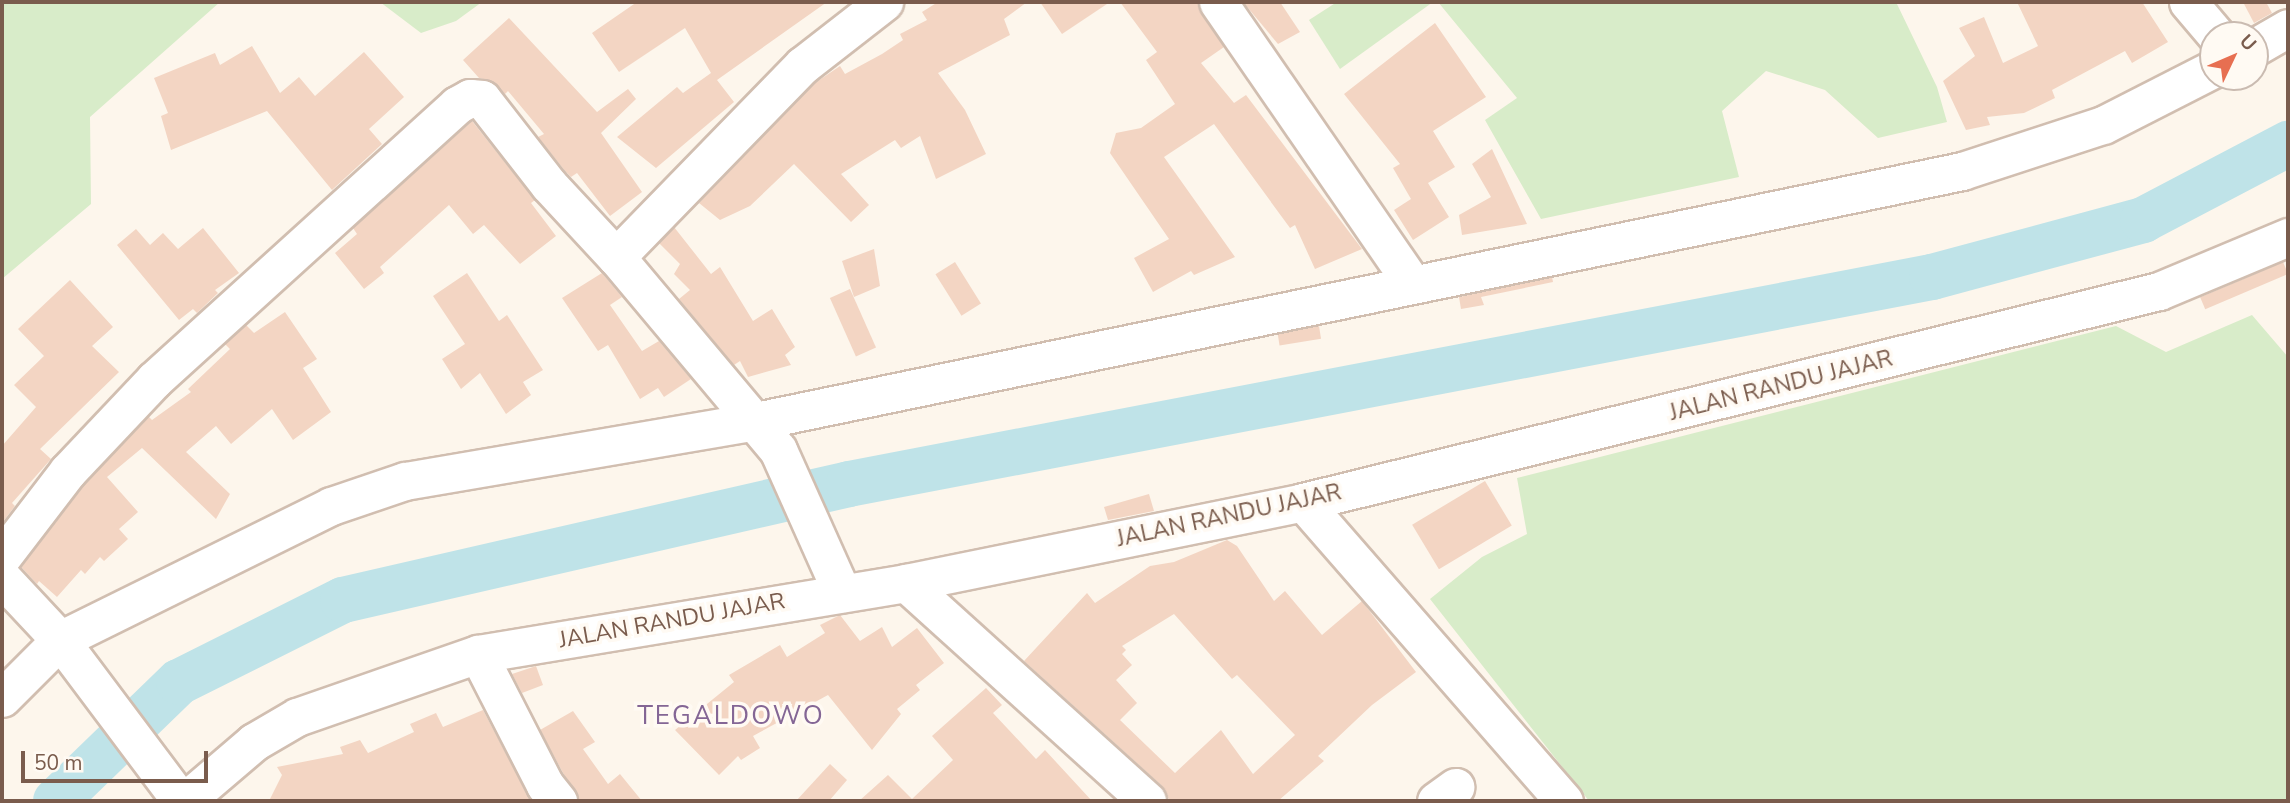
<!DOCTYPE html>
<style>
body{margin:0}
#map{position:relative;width:2290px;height:803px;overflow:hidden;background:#fdf6ec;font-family:"Nunito Sans",sans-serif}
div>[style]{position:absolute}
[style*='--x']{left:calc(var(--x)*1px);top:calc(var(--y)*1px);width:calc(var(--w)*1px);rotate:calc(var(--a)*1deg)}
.green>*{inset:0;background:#d8ecc9}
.river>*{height:46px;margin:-23px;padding:0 23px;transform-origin:23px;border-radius:23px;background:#bfe3e8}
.building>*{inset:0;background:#f3d5c3;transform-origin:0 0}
.roads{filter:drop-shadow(2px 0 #d1beb0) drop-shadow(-2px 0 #d1beb0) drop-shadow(0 2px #d1beb0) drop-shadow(0 -2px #d1beb0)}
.minor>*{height:37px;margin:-18.5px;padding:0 18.5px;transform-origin:18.5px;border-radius:18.5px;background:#fff}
span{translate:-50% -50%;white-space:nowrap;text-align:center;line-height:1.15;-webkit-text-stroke:7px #fffaf3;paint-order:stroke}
.street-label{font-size:23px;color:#7a5c4d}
.quarter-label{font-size:26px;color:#846695;letter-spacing:2px}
.frame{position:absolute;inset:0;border:4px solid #7a5c4d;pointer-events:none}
.north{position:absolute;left:2199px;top:21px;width:70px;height:70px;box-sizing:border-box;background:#fffaf3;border:2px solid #cabbb1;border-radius:50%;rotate:46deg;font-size:19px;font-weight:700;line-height:28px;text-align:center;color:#7a5c4d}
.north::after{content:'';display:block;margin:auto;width:24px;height:32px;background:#e76f51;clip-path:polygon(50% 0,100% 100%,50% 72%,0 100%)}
.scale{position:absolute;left:21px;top:751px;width:187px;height:32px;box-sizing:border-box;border:4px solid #7a5c4d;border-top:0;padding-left:9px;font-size:21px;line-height:24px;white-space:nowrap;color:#7a5c4d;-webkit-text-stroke:5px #fffaf3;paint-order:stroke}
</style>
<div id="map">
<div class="green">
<div style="clip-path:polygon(2px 2px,220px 2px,90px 117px,91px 204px,2px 279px)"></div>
<div style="clip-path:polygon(380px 2px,482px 2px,456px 21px,421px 33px)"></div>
<div style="clip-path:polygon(1337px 2px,1433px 2px,1340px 69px,1309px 20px)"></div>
<div style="clip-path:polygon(1438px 2px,1896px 2px,1937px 87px,1947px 122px,1878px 138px,1825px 90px,1766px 71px,1722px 111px,1739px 177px,1541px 219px,1485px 120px,1517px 98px)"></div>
<div style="clip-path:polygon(2252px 315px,2288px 357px,2288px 801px,1589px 801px,1430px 599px,1482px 557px,1527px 534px,1517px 478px,2116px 326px,2166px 352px)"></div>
</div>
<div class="river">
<div style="--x:56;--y:801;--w:171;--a:-44.1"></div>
<div style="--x:179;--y:682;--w:183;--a:-26.6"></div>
<div style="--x:343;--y:600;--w:519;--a:-12.91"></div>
<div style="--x:849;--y:484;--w:1103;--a:-10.82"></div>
<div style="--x:1932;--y:277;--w:219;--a:-15.1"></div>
<div style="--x:2143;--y:220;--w:164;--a:-27.7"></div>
</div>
<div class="building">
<div style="clip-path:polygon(637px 2px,827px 2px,717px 80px,734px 102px,656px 168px,617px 137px,677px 87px,683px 93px,711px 73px,685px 28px,619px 72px,592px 33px)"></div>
<div style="clip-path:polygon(938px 2px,1027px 2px,1004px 19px,1010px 35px,938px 73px,965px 110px,986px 154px,936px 179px,920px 136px,901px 148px,895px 140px,841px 174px,869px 205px,851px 222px,794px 164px,750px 206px,720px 220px,699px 203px,815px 83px,840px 66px,845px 74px,882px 54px,903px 40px,900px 34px,927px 20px,922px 12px)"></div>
<div style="clip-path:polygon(1040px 2px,1110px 2px,1062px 34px)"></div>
<div style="clip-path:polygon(1120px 2px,1197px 2px,1224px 47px,1201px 63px,1234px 103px,1246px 95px,1362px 249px,1315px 269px,1295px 225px,1290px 228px,1214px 124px,1164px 157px,1235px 257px,1194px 275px,1191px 271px,1153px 292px,1134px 258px,1169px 239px,1110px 153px,1116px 133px,1141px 128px,1175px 104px,1146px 60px,1157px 52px)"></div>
<div style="clip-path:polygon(1243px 2px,1280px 2px,1300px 32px,1278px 44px)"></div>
<div style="clip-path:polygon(2017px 2px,2142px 2px,2168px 42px,2132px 63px,2125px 51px,2052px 90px,2055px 98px,2024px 113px,1987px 117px,1990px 125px,1966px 130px,1943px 81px,1975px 56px,1959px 28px,1984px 17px,2003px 63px,2038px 46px)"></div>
<div style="clip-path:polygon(2243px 2px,2266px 2px,2272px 13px,2254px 23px)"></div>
<div style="clip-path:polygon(509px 18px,597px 112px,628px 89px,636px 99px,601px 133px,642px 192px,610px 216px,577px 173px,571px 177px,565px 171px,538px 137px,544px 134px,508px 91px,505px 94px,492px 81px,479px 78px,463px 60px)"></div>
<div style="clip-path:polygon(1435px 23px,1486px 97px,1433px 131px,1455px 167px,1428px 183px,1449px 217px,1413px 240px,1394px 210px,1411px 199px,1393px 168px,1400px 164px,1344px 94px)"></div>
<div style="clip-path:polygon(252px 46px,280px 93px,299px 77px,315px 96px,364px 52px,404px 97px,369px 129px,382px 144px,332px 190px,267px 111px,171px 150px,161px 116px,168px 113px,154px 78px,215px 53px,220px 65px)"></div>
<div style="clip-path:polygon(472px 121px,535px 200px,531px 203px,556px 236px,520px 264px,484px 225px,473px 234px,449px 205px,380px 267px,384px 273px,364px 289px,335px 253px,357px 234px,353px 228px)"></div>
<div style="clip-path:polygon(1492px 149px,1527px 224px,1462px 235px,1459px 215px,1491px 197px,1472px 164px)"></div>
<div style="clip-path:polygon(674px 227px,711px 274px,720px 267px,753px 321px,772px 309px,795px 347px,785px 355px,791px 365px,748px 377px,740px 361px,734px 365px,679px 299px,690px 290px,674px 274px,680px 264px,659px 243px)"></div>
<div style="clip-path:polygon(203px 228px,239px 273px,215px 290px,218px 293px,197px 313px,193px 309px,179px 320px,117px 245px,136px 229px,150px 245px,163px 233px,178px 249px)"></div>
<div style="clip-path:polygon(874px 249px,880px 286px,854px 297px,842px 261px)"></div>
<div style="left:955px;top:262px;width:49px;height:23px;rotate:58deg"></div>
<div style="left:2283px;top:262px;width:13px;height:90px;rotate:67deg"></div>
<div style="clip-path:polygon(467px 273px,499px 321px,507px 315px,543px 370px,523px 382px,531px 395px,506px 414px,480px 373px,461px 389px,442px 359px,465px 344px,433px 296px)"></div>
<div style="clip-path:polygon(602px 273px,622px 297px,610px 305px,642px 351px,659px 341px,691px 379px,664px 397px,658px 388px,640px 399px,608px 345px,598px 351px,562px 298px)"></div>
<div style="clip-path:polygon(1552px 277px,1553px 282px,1481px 297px,1484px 305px,1461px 309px,1459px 297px)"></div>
<div style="clip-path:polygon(70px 280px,113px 327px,92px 346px,119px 372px,40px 449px,51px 459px,12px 503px,15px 506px,2px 523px,2px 446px,36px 407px,14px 385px,44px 356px,18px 329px)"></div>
<div style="left:850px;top:289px;width:64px;height:22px;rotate:66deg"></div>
<div style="clip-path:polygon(285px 312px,317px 359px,303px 368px,331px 412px,293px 440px,272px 409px,231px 444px,216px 426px,186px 452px,230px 494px,216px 519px,142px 448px,107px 477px,138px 512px,119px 529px,128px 539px,104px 561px,100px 557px,85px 574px,81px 570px,57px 597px,39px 581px,37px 584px,21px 567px,85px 484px,148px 416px,152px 420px,191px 392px,188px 389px,230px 349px,225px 344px,246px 325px,254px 333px)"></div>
<div style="left:1319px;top:326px;width:13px;height:42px;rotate:81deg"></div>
<div style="left:1485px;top:481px;width:52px;height:85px;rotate:59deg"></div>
<div style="clip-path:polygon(1149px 494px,1154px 511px,1108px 520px,1104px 507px)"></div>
<div style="clip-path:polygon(evenodd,1227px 540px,1237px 546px,1274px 601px,1285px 591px,1322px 635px,1362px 601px,1416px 672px,1372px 705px,1318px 756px,1324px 761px,1278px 801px,1170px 801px,1161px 785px,1024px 661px,1087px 593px,1095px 603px,1150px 566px,1174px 562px,1227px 540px,1174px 614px,1232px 679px,1237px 675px,1295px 735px,1253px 774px,1221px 730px,1175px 773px,1120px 720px,1137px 703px,1116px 680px,1132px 665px,1122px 654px,1126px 650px,1122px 646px,1174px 614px)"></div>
<div style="clip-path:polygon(840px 615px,860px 641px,882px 627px,892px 647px,917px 628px,944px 663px,916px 685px,920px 690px,897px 709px,901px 714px,872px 750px,828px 695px,753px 736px,760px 748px,741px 760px,738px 756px,719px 775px,675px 730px,734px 682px,729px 675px,780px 645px,787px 657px,825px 633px,820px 625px)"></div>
<div style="clip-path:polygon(536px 666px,543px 685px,522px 693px,512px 674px)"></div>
<div style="clip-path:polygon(986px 688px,1002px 705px,993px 713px,1036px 759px,1045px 750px,1092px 801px,859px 801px,888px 775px,912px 799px,953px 760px,932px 736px)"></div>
<div style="clip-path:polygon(483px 710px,531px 801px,269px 801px,282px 775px,277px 767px,343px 754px,340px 747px,360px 740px,368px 753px,414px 732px,410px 724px,436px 713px,443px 727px)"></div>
<div style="clip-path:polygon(573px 711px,595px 742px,583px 749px,608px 784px,620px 774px,642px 801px,578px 801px,540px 730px)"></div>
<div style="clip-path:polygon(830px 764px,847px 780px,829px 801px,796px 801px)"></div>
</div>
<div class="roads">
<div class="minor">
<div style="--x:1218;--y:2;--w:341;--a:55.4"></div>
<div style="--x:2188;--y:2;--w:43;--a:49.7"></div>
<div style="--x:2255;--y:47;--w:38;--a:-30"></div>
<div style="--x:1303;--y:502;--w:397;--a:48.9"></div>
<div style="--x:2;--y:557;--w:108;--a:-52.5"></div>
<div style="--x:68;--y:471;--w:125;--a:-46.6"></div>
<div style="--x:154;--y:380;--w:409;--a:-42.2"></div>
<div style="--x:457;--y:105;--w:15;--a:-28"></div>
<div style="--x:470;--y:98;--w:12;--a:5"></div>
<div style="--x:482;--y:99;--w:109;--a:52.1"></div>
<div style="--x:549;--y:185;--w:98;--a:47.1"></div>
<div style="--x:2;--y:578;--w:85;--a:46.9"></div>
<div style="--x:60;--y:640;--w:201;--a:53.1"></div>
<div style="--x:906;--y:583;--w:325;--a:42.1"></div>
<div style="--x:842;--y:593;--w:157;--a:-114.1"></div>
<div style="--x:778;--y:450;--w:252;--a:-130"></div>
<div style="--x:616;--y:257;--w:268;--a:-45.8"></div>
<div style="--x:803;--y:65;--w:103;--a:-37.9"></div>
<div style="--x:478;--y:654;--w:147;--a:62.9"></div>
<div style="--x:545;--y:785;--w:21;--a:51"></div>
<div style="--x:2;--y:698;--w:82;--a:-45"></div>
<div style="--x:60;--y:640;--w:302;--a:-26.3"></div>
<div style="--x:331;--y:506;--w:78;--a:-18.7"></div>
<div style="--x:405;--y:481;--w:356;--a:-9.7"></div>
<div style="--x:756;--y:421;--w:1232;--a:-11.71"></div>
<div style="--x:1962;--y:171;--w:148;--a:-18.1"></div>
<div style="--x:2103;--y:125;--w:123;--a:-27"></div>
<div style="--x:185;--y:801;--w:91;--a:-40.5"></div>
<div style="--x:254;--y:742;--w:50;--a:-30.2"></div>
<div style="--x:297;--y:717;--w:192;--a:-19.2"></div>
<div style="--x:478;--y:654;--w:434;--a:-9.4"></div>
<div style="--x:906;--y:583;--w:405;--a:-11.5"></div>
<div style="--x:1303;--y:502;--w:882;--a:-13.85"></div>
<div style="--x:2159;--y:291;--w:140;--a:-22.7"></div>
<div style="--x:1436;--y:801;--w:24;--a:-36"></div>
</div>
</div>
<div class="street-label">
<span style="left:1781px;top:386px;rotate:-14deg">JALAN RANDU JAJAR</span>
<span style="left:1229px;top:516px;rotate:-12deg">JALAN RANDU JAJAR</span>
<span style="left:672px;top:621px;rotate:-10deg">JALAN RANDU JAJAR</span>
</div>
<div class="quarter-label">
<span style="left:731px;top:716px">TEGALDOWO</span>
</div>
<div class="frame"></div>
<div class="north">U</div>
<div class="scale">50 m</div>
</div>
